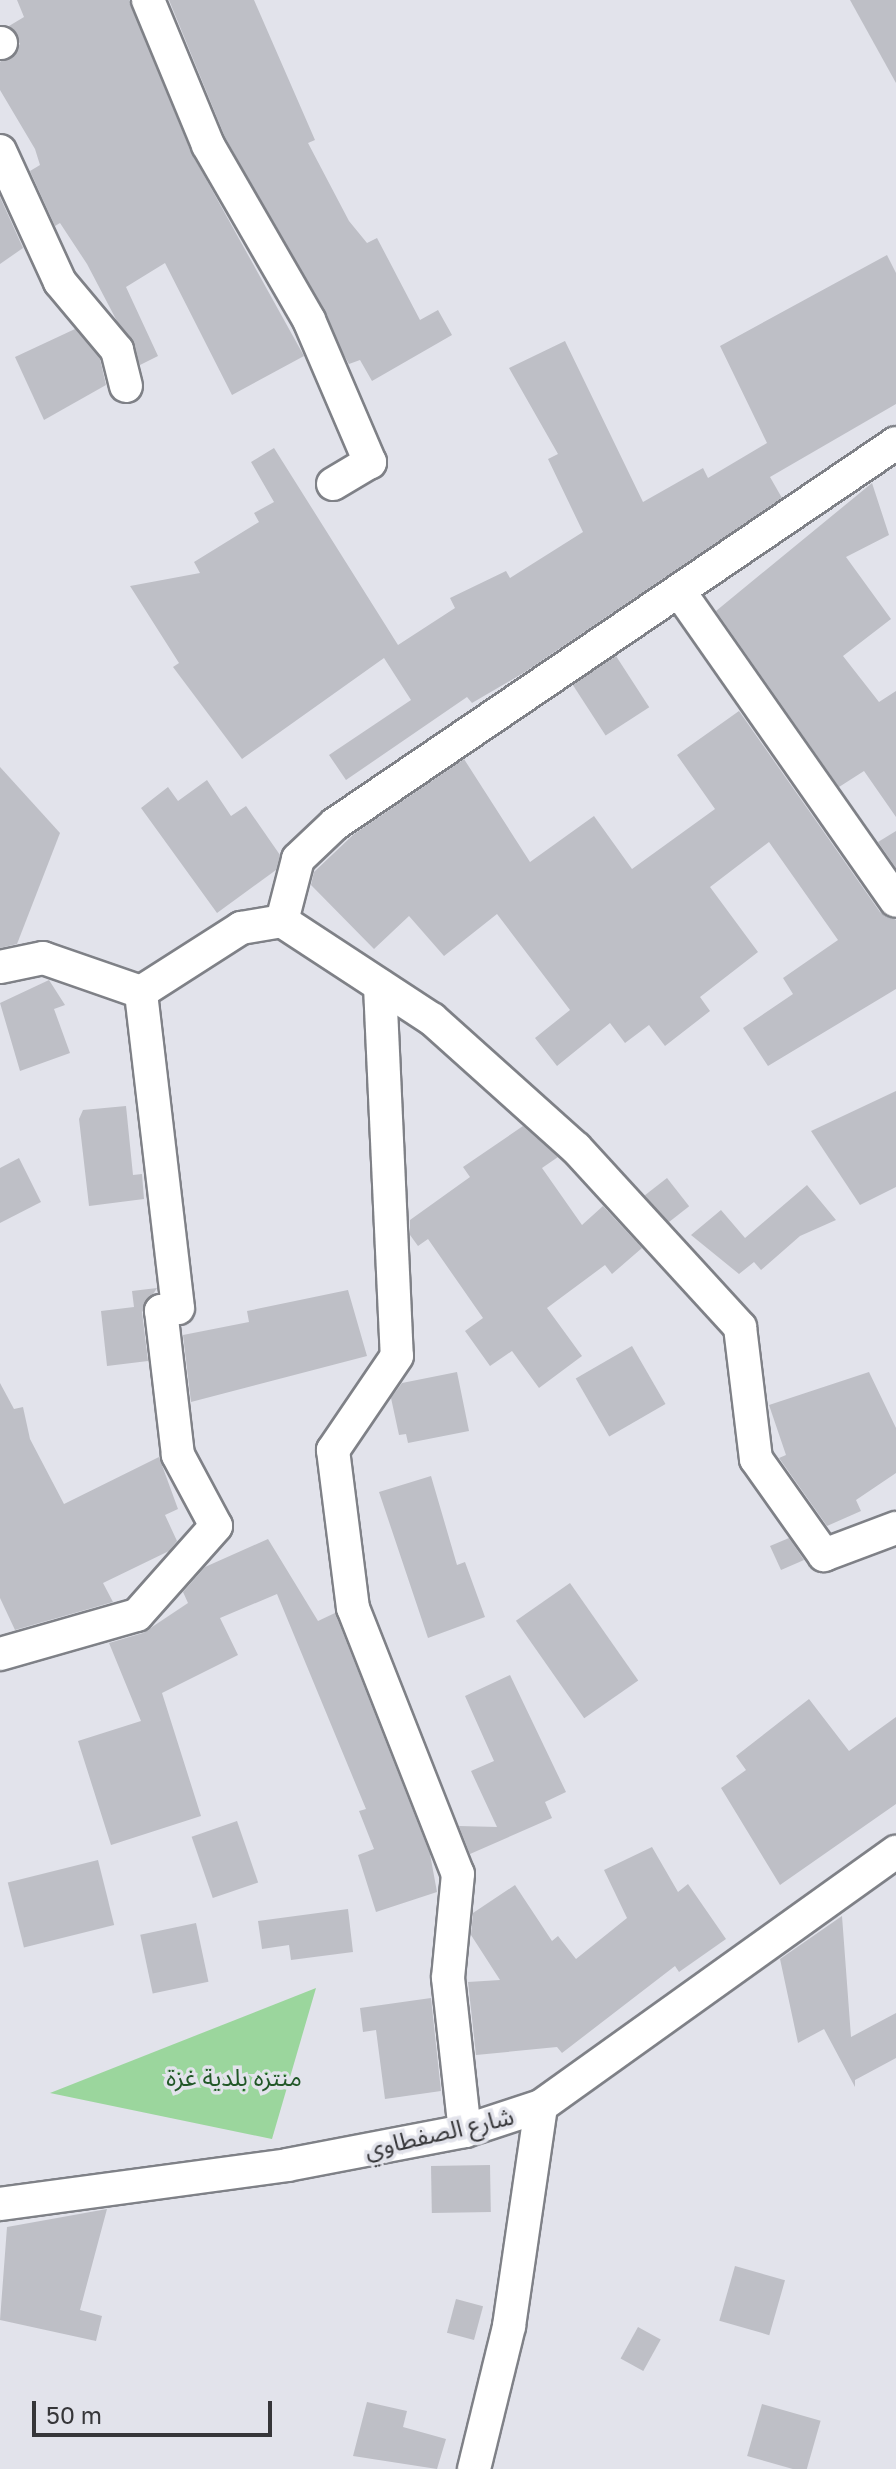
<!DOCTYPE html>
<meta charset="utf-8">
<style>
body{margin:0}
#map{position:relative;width:896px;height:2469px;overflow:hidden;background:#e2e3eb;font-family:"Golos Text","Noto Sans Arabic",sans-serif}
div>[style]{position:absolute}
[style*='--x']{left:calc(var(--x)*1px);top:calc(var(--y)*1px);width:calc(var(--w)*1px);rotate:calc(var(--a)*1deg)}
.green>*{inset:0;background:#9bd69d}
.building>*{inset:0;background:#bebfc6;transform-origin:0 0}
.roads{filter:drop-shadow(2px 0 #7f8187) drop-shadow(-2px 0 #7f8187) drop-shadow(0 2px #7f8187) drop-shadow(0 -2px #7f8187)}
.street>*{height:32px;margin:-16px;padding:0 16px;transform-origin:16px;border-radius:16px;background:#fff}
span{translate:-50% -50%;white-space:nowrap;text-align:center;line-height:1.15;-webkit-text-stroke:7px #e2e3eb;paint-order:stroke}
.park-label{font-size:24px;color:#215727}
.street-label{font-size:24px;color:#363639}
.scale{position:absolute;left:32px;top:2401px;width:240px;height:36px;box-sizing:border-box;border:4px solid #363639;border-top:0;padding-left:10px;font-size:24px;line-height:28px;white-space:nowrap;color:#363639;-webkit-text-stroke:6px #e2e3eb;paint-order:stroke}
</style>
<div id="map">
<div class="green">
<div style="clip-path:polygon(316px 1988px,272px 2139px,50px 2093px)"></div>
</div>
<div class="building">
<div style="clip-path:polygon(17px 0,129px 0,191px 152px,304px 356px,232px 395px,165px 263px,126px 287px,158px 356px,140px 365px,87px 264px,60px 223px,55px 226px,30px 171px,40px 165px,35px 149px,0 90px,0 62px,20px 44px,9px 26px,24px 17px)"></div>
<div style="clip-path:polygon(169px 0,254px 0,315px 140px,308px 143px,349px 221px,367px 243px,377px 238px,420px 320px,438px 310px,452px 335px,372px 381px,360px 360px,349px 364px,225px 137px)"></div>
<div style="clip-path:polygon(850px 0,896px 0,896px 83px)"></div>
<div style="clip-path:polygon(0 197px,23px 248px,0 264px)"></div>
<div style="clip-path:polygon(887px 255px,896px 273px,896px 404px,770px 477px,782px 498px,525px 672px,472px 703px,467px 697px,346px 780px,329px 755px,411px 700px,384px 658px,242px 759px,173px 667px,179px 663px,130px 586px,200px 573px,194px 562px,259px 522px,254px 513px,274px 502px,251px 462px,274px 448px,398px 645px,455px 608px,450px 598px,506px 571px,510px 578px,583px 532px,548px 459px,558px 454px,509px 368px,565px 341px,643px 502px,703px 468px,708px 478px,767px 443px,720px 346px)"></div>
<div style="clip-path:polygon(75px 329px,100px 359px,106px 385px,44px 420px,15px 357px)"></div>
<div style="clip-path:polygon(872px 483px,889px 535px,846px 557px,891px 619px,843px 656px,879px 702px,896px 691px,896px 817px,864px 771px,839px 787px,716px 611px)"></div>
<div style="left:616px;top:656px;width:61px;height:52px;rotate:57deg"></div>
<div style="clip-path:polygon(739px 711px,880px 912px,896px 920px,896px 989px,768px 1066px,743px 1028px,793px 994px,783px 978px,838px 940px,769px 842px,710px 887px,758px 952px,700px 997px,710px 1011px,665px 1046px,649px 1025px,625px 1043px,610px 1023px,557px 1066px,535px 1038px,570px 1010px,497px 914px,444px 956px,409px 916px,374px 949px,311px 885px,314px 872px,354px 834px,464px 759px,530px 862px,594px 816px,632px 869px,715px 809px,677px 755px)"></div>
<div style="clip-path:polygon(0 767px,60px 833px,17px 944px,0 948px)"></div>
<div style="clip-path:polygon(207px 780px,231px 816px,246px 806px,280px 855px,276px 870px,217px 913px,141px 808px,168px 787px,178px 801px)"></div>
<div style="clip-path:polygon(896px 831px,896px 868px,878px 842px)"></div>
<div style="clip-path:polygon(49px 980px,65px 1005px,54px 1009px,70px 1053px,20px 1071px,0 1003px)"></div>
<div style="clip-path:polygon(896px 1091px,896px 1187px,860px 1205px,811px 1131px)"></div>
<div style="clip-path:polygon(126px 1106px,133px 1175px,142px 1174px,144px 1199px,89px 1206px,79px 1119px,83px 1110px)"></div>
<div style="clip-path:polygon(523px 1126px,558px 1157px,542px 1168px,582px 1225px,603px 1206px,642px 1248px,612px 1274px,605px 1265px,547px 1308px,582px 1356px,539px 1388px,512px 1351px,490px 1366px,465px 1331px,483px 1318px,428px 1239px,418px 1246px,410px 1235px,410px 1220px,470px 1177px,463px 1167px)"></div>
<div style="clip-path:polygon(19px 1158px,41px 1202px,0 1223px,0 1168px)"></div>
<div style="left:667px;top:1178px;width:36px;height:28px;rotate:52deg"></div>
<div style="clip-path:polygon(807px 1185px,836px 1220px,800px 1236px,761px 1270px,754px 1262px,739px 1274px,691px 1235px,721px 1210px,745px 1238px)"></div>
<div style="clip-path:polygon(157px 1288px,142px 1312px,148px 1361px,107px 1366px,101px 1311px,134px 1307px,132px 1291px)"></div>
<div style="clip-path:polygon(348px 1290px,367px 1356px,191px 1402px,183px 1335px,249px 1322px,247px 1311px)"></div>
<div style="left:632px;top:1346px;width:67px;height:65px;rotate:60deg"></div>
<div style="clip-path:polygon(457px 1372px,469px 1431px,408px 1443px,406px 1434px,399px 1435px,391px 1398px,402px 1383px)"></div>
<div style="clip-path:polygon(869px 1372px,896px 1428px,896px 1473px,856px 1500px,861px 1511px,827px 1526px,779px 1458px,786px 1455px,769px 1405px)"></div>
<div style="clip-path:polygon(0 1383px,14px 1409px,23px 1407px,30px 1439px,64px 1504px,159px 1457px,178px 1509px,165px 1515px,177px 1541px,169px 1551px,103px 1583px,113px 1602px,15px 1630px,0 1598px)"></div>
<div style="clip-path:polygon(431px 1476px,457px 1565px,465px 1562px,485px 1617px,428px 1638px,379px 1492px)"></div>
<div style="clip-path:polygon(789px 1538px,804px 1560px,781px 1570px,770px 1546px)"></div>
<div style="clip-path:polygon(268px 1539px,318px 1621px,335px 1613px,430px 1854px,437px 1892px,376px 1912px,358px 1855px,374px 1849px,359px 1811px,366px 1809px,277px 1594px,220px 1618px,238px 1655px,162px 1693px,201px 1816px,111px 1845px,78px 1741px,141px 1721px,109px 1643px,143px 1633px,188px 1603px,183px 1592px,205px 1567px)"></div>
<div style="left:570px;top:1583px;width:119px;height:66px;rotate:55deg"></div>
<div style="clip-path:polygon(510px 1675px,566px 1792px,545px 1802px,552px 1818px,470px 1854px,459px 1826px,497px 1827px,471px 1771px,494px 1761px,465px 1696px)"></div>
<div style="clip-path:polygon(809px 1699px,849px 1751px,896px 1717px,896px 1804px,780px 1885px,721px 1788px,746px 1770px,736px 1756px)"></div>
<div style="left:237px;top:1821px;width:65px;height:48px;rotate:71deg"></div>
<div style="clip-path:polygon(652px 1847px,678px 1892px,688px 1884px,726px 1939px,679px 1972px,675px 1966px,562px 2053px,557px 2047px,476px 2055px,468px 1982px,500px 1980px,471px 1935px,473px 1913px,515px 1885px,552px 1941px,558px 1936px,576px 1959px,627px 1918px,604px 1870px)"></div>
<div style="left:98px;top:1860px;width:67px;height:93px;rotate:76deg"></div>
<div style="clip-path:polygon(348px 1909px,353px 1952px,291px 1960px,289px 1945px,262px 1949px,258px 1921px)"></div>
<div style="clip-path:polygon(842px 1916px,851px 2037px,896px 2013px,896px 2058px,855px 2080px,855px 2087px,824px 2029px,798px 2043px,780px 1959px)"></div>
<div style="left:196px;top:1923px;width:60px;height:57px;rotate:78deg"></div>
<div style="clip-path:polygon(431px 1998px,441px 2091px,385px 2099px,376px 2030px,363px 2032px,360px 2008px)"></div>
<div style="left:490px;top:2165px;width:47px;height:59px;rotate:89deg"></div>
<div style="clip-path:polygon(107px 2209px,80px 2310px,102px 2316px,96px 2341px,0 2320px,7px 2227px)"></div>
<div style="left:735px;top:2266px;width:52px;height:57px;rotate:16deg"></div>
<div style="left:456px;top:2299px;width:28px;height:35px;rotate:15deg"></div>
<div style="left:638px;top:2327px;width:26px;height:36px;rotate:29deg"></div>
<div style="clip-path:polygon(367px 2402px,407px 2411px,403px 2427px,446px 2439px,437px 2469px,353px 2456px)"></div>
<div style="left:762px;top:2404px;width:61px;height:54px;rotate:16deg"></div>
</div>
<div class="roads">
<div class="street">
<div style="--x:148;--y:0;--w:157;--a:67.5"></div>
<div style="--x:208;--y:145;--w:202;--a:60"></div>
<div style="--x:309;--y:320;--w:155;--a:66.8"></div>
<div style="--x:370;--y:462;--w:43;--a:149.3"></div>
<div style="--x:0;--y:43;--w:1;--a:0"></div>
<div style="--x:0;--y:151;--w:144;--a:65.4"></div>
<div style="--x:60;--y:282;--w:89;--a:50"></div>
<div style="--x:117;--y:350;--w:37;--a:76"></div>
<div style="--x:679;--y:591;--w:378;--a:55"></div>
<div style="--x:282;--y:921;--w:179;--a:33.2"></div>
<div style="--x:432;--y:1019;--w:193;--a:41.9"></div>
<div style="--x:576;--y:1148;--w:243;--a:47.5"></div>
<div style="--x:740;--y:1327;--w:133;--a:83.1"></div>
<div style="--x:756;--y:1459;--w:118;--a:54.7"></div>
<div style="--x:824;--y:1555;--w:77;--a:-20.6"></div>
<div style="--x:0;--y:967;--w:44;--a:-11.8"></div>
<div style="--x:43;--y:958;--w:104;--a:19.1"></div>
<div style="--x:380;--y:986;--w:370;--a:87.4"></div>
<div style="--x:397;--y:1356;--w:114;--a:124.2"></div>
<div style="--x:333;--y:1450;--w:159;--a:82.8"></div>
<div style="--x:353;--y:1608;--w:286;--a:68.5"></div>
<div style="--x:458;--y:1874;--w:104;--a:95.5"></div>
<div style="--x:448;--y:1978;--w:154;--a:83.7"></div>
<div style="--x:0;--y:1654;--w:142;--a:-15.9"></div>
<div style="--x:137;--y:1615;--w:119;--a:-48.4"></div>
<div style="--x:216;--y:1526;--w:81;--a:-118.2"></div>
<div style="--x:178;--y:1455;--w:145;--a:-96.7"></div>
<div style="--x:161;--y:1311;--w:17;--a:-10"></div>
<div style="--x:178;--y:1308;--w:318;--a:-96.7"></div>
<div style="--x:141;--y:992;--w:119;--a:-32.6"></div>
<div style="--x:241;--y:928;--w:42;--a:-9.7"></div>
<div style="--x:282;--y:921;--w:64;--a:-75.5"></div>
<div style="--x:298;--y:859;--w:51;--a:-43.4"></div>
<div style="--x:335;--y:824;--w:678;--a:-34.18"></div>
<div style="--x:0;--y:2204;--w:290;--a:-7.7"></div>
<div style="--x:287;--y:2165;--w:181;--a:-10.8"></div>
<div style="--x:465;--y:2131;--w:80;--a:-18.2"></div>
<div style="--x:541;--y:2106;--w:437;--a:-35.6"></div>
<div style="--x:474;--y:2469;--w:147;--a:-76.2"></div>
<div style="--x:509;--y:2326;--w:222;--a:-81.7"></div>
</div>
</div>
<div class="park-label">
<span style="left:234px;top:2077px">منتزه بلدية غزة</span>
</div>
<div class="street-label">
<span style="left:439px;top:2132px;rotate:-13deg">شارع الصفطاوي</span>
</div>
<div class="scale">50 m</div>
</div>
